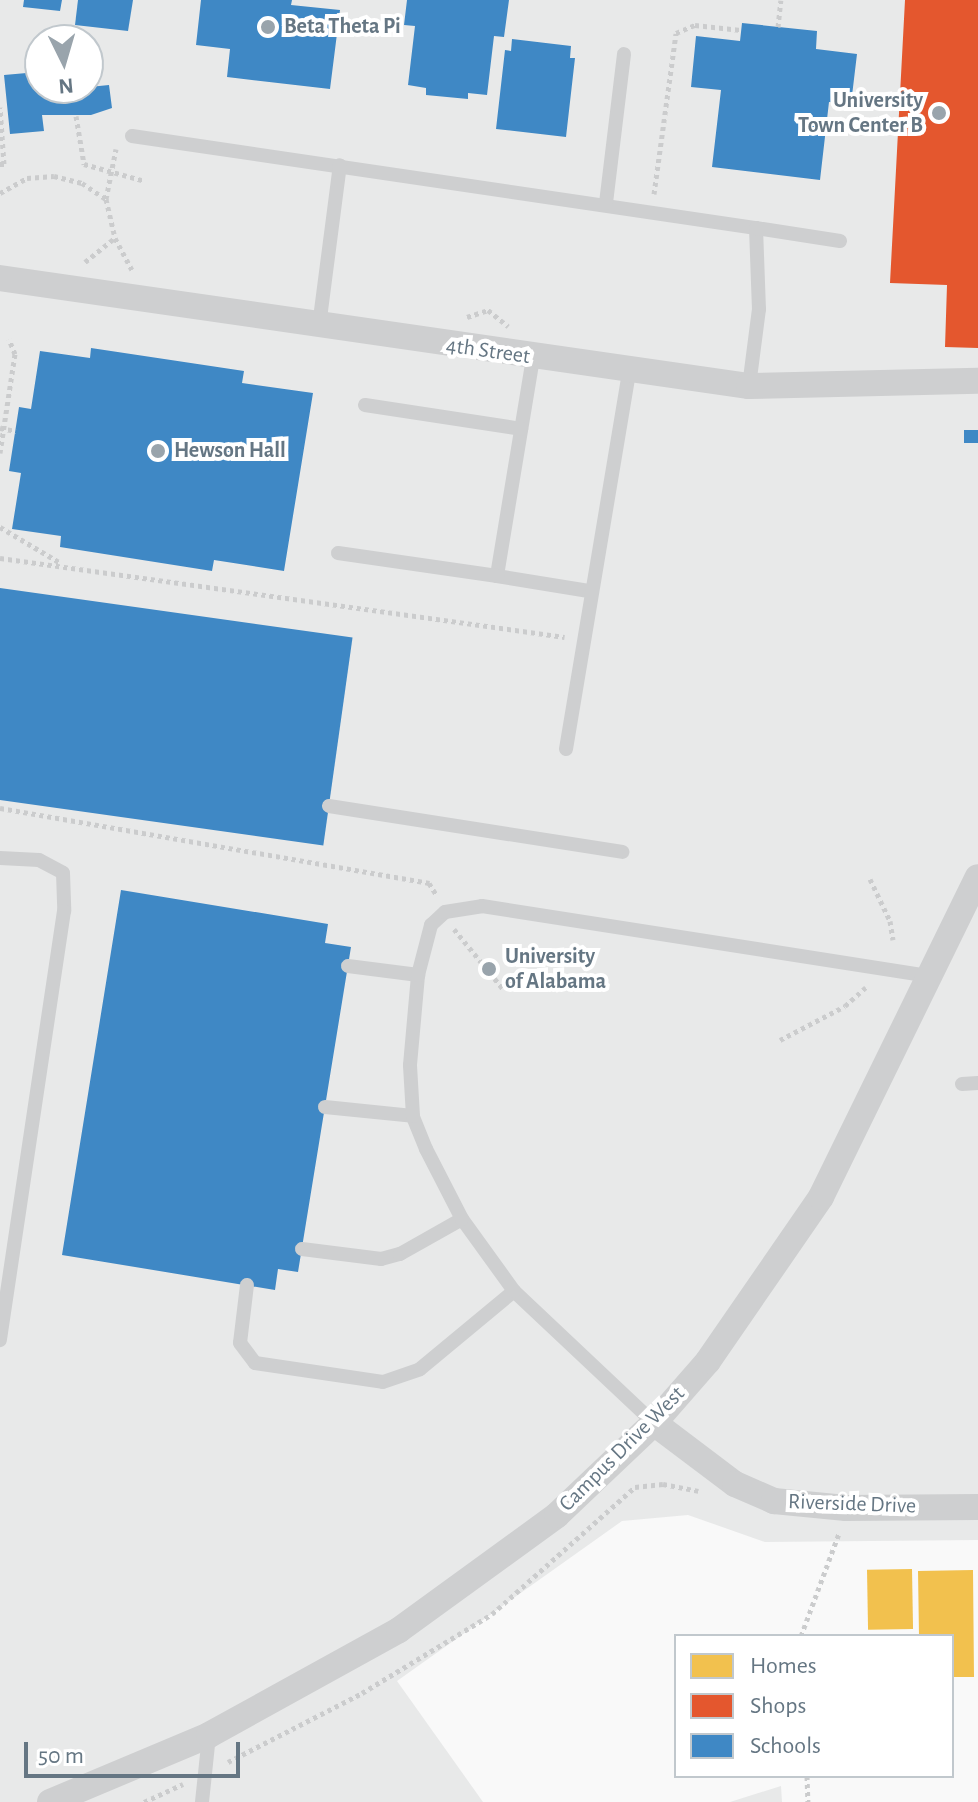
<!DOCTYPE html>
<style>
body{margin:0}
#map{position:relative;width:978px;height:1802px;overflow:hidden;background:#f9f9f9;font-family:"Alegreya Sans",sans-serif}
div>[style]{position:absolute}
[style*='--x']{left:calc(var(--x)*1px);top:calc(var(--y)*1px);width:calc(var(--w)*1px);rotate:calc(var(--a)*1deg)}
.built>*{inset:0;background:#e8e9e9}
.homes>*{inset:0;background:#f2c14e;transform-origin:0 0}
.shops>*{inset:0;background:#e4572e}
.schools>*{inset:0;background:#3f88c5;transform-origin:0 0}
.path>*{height:5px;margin-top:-2.5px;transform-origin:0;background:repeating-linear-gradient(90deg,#cbcccd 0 4px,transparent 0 8px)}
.lane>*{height:14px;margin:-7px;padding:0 7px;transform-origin:7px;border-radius:7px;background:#cecfd0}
.street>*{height:26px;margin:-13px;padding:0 13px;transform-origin:13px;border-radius:13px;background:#cecfd0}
.dots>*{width:22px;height:22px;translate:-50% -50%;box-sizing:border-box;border:4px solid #fff;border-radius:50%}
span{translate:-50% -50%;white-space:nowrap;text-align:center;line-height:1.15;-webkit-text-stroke:8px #fff;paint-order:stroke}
.poi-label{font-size:22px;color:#657683;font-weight:700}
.left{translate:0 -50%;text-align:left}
.right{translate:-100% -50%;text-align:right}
.street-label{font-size:22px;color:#657683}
.legend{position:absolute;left:674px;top:1634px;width:280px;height:144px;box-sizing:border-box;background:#fff;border:2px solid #c1c8cd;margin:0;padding:10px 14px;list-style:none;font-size:24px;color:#657683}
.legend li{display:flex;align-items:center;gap:16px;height:40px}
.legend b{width:40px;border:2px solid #c1c8cd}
.north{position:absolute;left:24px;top:24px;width:80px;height:80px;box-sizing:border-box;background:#fff;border:2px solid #c1c8cd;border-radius:50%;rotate:175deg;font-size:22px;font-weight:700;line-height:32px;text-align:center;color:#657683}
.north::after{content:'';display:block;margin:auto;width:28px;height:36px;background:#99a4ac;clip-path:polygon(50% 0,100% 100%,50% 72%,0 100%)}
.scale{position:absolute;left:24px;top:1742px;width:216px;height:36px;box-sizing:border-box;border:4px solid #657683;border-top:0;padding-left:10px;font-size:24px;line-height:28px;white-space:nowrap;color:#657683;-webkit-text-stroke:6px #fff;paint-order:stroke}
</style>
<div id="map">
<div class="built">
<div style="clip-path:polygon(evenodd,0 0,978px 0,978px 1540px,765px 1542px,688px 1515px,622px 1521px,397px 1681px,483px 1802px,0 1802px,0 0,40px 40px,88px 40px,88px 88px,40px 88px,40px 40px)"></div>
<div style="clip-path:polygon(781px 1786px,782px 1802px,730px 1802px)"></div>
</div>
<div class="homes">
<div style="left:912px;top:1569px;width:60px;height:45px;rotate:89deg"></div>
<div style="clip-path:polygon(973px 1570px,974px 1677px,952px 1677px,952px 1636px,919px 1636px,918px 1571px)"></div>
</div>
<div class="shops">
<div style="clip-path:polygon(905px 0,978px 0,978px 348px,945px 347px,947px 285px,890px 283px)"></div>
</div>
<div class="schools">
<div style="clip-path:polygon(24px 0,62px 0,60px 11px,23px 7px)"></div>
<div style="clip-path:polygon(78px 0,133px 0,128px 31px,75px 25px)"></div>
<div style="clip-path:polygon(201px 0,292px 0,291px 5px,340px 10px,330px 89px,227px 77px,230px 49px,196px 45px)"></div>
<div style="clip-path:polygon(407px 0,509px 0,504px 37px,494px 36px,487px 95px,468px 93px,468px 99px,426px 95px,426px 88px,408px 85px,415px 26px,404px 25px)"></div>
<div style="clip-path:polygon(742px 23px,817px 31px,816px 49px,857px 54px,851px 104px,829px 102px,820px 180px,712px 167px,721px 90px,691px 87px,696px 36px,740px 41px)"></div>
<div style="clip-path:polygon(512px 39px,571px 46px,570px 58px,575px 58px,566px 137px,496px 129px,505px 50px,511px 51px)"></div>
<div style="clip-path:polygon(38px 72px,40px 92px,109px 85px,112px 108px,91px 115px,42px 115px,44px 131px,10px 134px,4px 75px)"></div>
<div style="clip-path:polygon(91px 348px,244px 371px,242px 383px,313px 393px,284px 571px,214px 560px,212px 571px,60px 547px,61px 536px,12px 529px,21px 473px,9px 471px,19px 407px,31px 409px,40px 351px,90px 358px)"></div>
<div style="left:964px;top:430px;width:14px;height:13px"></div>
<div style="left:0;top:588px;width:356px;height:210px;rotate:8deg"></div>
<div style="clip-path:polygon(121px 890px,328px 924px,325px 943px,351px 947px,298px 1272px,278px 1269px,275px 1290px,62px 1255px)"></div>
</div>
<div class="path">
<div style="--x:778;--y:27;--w:27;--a:-84"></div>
<div style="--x:76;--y:116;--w:49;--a:80.5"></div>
<div style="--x:84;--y:164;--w:63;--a:15.6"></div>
<div style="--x:0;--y:164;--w:4;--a:0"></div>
<div style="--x:4;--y:164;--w:57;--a:-94"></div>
<div style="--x:0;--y:193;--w:31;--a:-29"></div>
<div style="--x:27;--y:178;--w:27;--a:-4"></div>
<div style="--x:54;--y:176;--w:29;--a:14"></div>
<div style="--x:82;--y:183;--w:29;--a:34"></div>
<div style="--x:106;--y:199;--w:40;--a:77"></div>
<div style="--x:115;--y:238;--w:36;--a:62"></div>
<div style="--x:654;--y:194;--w:162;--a:-82.2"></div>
<div style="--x:676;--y:33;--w:21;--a:-23"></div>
<div style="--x:695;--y:25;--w:46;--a:6.2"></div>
<div style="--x:106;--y:199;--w:51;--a:-78.7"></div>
<div style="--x:85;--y:262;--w:38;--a:-39"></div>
<div style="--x:467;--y:317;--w:22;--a:-18"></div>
<div style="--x:488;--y:310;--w:26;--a:39"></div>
<div style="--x:0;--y:428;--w:16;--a:11"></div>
<div style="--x:0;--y:453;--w:100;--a:-81.4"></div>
<div style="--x:15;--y:354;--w:16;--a:-112"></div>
<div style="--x:0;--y:527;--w:69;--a:30.7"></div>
<div style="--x:0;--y:558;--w:570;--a:7.96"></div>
<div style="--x:0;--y:808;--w:436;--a:9.9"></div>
<div style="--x:429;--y:883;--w:15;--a:58"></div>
<div style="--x:870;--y:879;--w:47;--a:64.5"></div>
<div style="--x:890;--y:921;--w:19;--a:81"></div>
<div style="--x:454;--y:929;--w:79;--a:50.7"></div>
<div style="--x:780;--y:1040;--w:73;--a:-27.6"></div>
<div style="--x:845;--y:1006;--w:28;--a:-42"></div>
<div style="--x:801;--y:1636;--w:110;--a:-69.7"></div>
<div style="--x:228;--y:1762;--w:151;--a:-27.2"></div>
<div style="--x:362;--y:1693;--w:152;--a:-31.3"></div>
<div style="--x:492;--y:1614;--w:191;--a:-41.6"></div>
<div style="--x:635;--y:1487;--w:28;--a:-6"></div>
<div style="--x:663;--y:1484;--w:36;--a:11"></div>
<div style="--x:807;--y:1776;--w:26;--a:88"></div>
<div style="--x:144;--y:1802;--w:43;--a:-24.8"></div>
</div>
<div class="lane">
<div style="--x:132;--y:136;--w:631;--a:8.39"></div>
<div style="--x:756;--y:228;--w:81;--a:87.9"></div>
<div style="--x:759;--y:309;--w:78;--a:97.4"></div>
<div style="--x:606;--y:203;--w:150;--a:-83.1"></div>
<div style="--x:756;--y:228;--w:85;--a:8.8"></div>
<div style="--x:319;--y:326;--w:162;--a:-82.6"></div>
<div style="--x:533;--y:358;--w:221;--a:99.4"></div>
<div style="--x:497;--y:576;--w:93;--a:9.3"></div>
<div style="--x:365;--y:405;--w:158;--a:8.7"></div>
<div style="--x:338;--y:553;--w:161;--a:8.2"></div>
<div style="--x:566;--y:749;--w:383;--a:-80.5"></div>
<div style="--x:329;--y:806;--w:297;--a:8.9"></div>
<div style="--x:0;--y:858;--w:39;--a:3"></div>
<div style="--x:39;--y:860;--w:27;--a:28"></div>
<div style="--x:63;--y:873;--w:38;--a:88"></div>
<div style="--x:64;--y:911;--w:434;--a:98.5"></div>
<div style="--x:348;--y:966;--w:71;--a:7.3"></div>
<div style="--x:962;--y:1084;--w:16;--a:-4"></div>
<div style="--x:325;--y:1107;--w:88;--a:5.8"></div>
<div style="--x:302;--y:1249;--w:80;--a:7.2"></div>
<div style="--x:381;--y:1259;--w:20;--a:-15"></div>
<div style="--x:400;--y:1254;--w:71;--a:-29.4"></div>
<div style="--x:247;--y:1285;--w:58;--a:96.9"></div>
<div style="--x:240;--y:1343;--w:25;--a:53"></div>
<div style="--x:255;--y:1363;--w:129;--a:8.4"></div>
<div style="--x:383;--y:1382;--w:39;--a:-19"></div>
<div style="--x:420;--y:1369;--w:122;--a:-39.7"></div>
<div style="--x:654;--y:1423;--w:192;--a:-136.7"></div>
<div style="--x:514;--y:1291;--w:89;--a:-125.8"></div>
<div style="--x:462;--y:1219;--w:79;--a:-117.2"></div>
<div style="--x:426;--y:1149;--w:35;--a:-112"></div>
<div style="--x:413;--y:1116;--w:51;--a:-93.4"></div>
<div style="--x:410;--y:1065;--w:90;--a:-84.9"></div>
<div style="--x:418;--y:975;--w:52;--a:-75.4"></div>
<div style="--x:431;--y:925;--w:19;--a:-43"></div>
<div style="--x:445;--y:912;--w:37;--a:-9"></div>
<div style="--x:482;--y:906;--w:453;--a:8.9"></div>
<div style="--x:202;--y:1802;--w:67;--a:-84"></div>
</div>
<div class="street">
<div style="--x:0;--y:278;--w:757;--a:8.21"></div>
<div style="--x:749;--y:386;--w:229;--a:-1.3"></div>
<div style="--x:654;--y:1423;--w:101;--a:37"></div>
<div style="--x:735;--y:1484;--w:43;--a:23.6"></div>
<div style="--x:774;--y:1501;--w:72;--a:5.6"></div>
<div style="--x:846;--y:1508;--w:132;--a:-0.4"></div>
<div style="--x:50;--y:1802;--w:173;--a:-22.8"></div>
<div style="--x:209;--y:1735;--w:217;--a:-28.9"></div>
<div style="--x:399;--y:1630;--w:195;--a:-36"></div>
<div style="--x:557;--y:1515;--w:134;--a:-43.5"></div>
<div style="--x:654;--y:1423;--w:82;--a:-48.9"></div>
<div style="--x:708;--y:1361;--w:199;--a:-55.4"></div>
<div style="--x:821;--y:1197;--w:356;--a:-63.9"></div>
</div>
<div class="dots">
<div style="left:268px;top:27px;background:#99a4ac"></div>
<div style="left:939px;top:113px;background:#99a4ac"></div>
<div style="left:158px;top:451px;background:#99a4ac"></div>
<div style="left:489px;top:969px;background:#99a4ac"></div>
</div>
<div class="poi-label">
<span class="left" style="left:284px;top:27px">Beta Theta Pi</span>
<span class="right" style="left:923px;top:113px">University<br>Town Center B</span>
<span class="left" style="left:174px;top:451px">Hewson Hall</span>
<span class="left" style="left:505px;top:969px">University<br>of Alabama</span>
</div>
<div class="street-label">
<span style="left:488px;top:351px;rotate:8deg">4th Street</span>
<span style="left:622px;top:1449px;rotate:-45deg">Campus Drive West</span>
<span style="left:852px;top:1504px;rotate:2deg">Riverside Drive</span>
</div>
<ul class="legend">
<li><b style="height:22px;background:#f2c14e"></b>Homes</li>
<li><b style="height:22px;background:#e4572e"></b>Shops</li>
<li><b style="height:22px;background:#3f88c5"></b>Schools</li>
</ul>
<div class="north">N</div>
<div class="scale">50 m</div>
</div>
